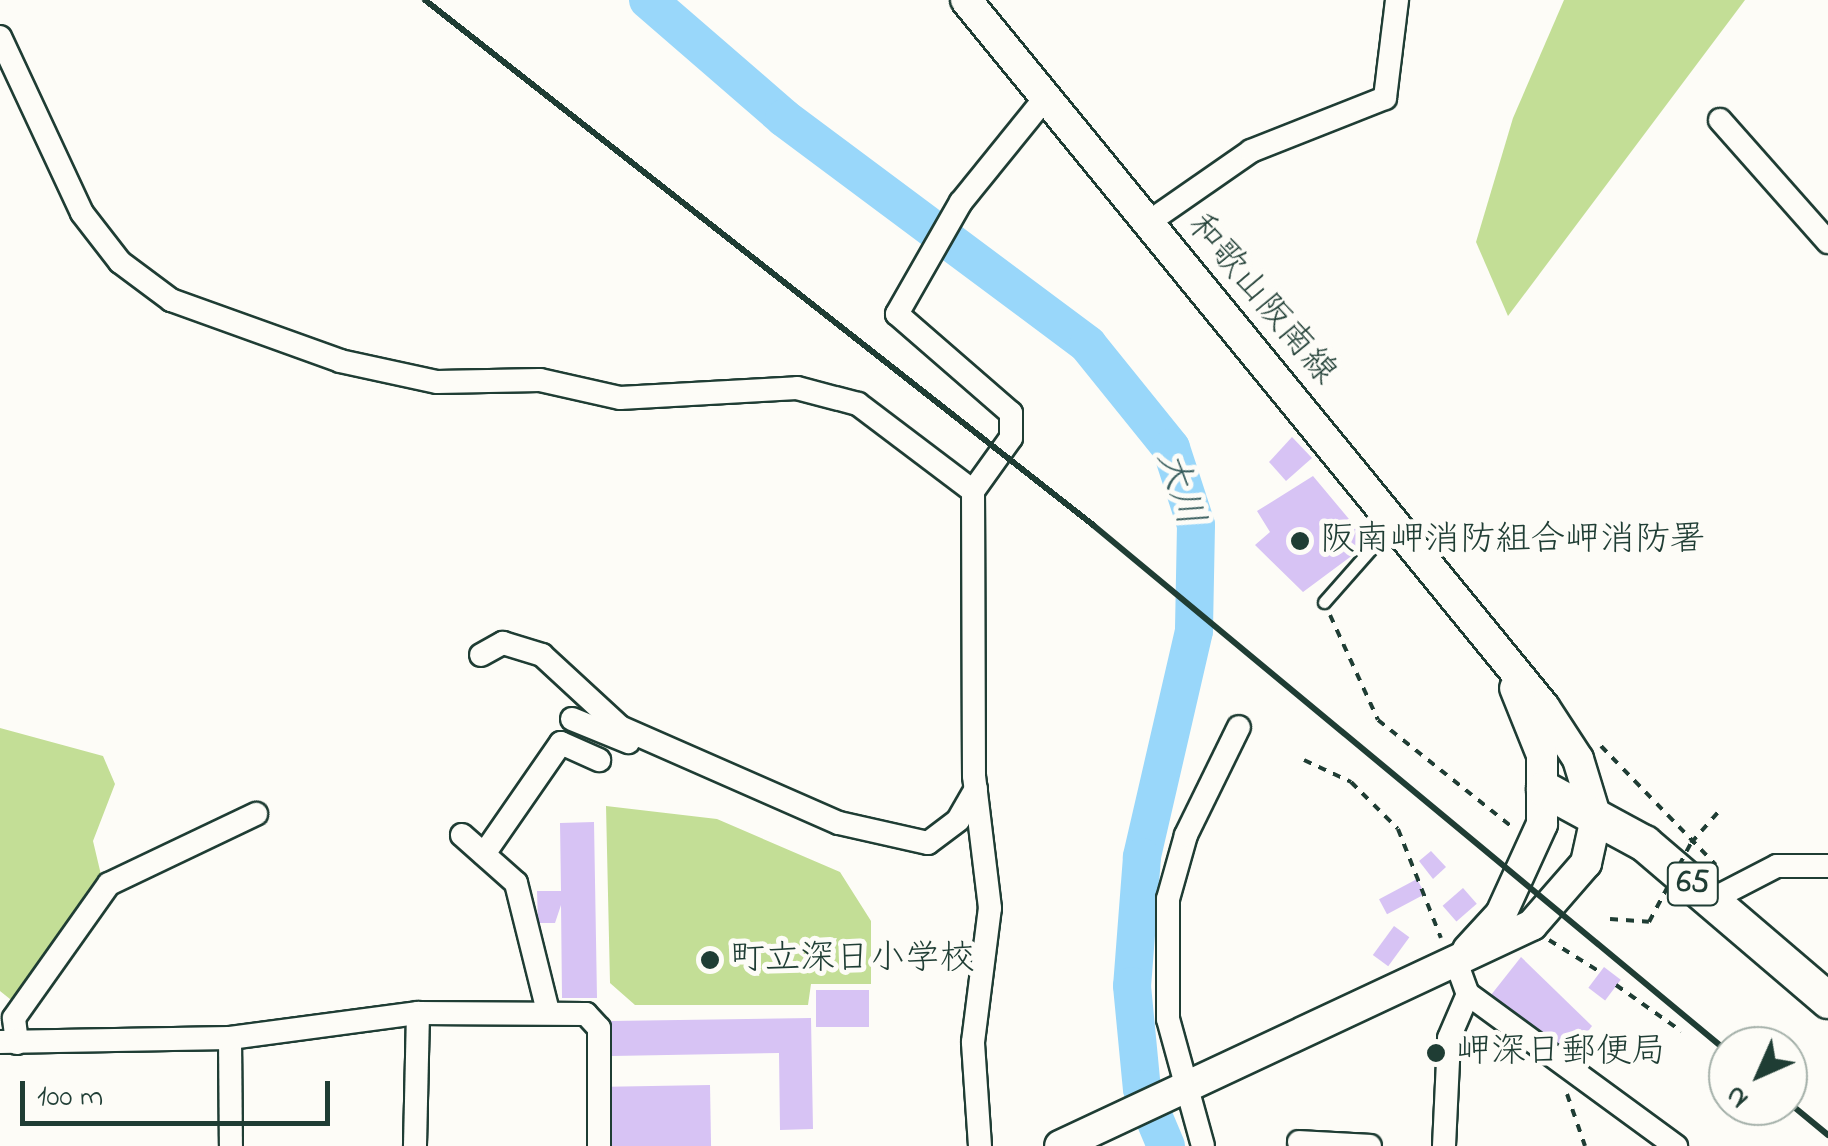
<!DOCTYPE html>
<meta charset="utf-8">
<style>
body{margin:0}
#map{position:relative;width:1828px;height:1146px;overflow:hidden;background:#fdfcf7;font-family:"Indie Flower","Klee One",sans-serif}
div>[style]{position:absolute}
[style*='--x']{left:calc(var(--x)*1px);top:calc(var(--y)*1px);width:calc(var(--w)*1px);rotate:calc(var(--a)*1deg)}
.green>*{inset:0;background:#c3de96}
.river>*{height:38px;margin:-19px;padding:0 19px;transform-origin:19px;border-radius:19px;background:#99d7fa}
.building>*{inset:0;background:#d7c3f4;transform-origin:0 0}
.path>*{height:4px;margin-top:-2px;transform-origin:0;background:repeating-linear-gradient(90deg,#1f3d34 0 8px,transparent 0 16px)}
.roads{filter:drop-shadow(2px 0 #1f3d34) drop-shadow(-2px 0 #1f3d34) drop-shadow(0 2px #1f3d34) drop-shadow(0 -2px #1f3d34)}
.lane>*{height:11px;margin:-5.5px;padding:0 5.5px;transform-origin:5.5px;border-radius:5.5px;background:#fdfcf7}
.street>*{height:22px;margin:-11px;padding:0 11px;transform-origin:11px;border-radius:11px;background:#fdfcf7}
.secondary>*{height:30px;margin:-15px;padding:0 15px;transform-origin:15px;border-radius:15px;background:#fdfcf7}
.primary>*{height:35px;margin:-17.5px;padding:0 17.5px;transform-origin:17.5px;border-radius:17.5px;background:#fdfcf7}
.rail>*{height:6px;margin:-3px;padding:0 3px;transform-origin:3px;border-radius:3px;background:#1f3d34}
.path-bridge>*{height:4px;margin-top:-2px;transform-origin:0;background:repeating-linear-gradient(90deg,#1f3d34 0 8px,transparent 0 16px)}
.dots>*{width:28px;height:28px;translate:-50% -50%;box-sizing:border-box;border:5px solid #fdfcf7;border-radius:50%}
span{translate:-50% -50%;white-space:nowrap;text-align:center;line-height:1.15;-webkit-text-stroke:10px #fdfcf7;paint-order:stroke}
.shield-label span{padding:2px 8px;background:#fdfcf7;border:2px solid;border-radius:8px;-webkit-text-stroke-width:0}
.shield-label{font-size:32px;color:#1f3d34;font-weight:700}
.street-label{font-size:35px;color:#1f3d34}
.poi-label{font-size:35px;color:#1f3d34}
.left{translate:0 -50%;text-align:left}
.water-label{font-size:38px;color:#375c5c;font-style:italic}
.north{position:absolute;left:1708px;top:1026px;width:100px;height:100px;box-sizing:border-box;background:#fdfcf7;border:2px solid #a4b0a9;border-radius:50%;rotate:225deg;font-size:28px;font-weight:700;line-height:40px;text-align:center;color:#1f3d34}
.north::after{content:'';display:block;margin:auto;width:35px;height:45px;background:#1f3d34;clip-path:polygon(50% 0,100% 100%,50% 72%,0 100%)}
.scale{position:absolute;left:20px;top:1081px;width:310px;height:45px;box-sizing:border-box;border:5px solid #1f3d34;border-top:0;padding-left:12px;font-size:30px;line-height:35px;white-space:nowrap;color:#1f3d34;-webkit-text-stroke:8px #fdfcf7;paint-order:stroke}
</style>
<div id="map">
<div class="green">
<div style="clip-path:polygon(1564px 0,1745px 0,1508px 316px,1476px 242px,1513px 118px)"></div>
<div style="clip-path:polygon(0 728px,103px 756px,115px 784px,93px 841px,102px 879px,15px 1003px,0 991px)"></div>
<div style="clip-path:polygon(606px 806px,717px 819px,840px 872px,871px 921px,871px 984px,811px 984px,808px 1005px,635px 1005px,610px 983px)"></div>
</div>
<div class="river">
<div style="--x:648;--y:0;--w:180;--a:40.9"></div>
<div style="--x:784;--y:118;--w:379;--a:36.7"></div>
<div style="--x:1088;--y:345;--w:132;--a:51.1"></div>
<div style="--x:1171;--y:448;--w:81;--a:72"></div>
<div style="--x:1196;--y:525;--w:106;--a:91.1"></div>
<div style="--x:1194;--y:631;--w:232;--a:103"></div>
<div style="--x:1142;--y:857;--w:129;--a:94.4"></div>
<div style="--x:1132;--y:986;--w:103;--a:84.5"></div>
<div style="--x:1142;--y:1089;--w:62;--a:67.2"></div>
</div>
<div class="building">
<div style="clip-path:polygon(1292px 437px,1312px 458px,1286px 481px,1269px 462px)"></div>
<div style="clip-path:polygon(1313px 476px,1369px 543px,1303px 592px,1255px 545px,1270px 532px,1257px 511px)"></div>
<div style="clip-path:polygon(594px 822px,597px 998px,562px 998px,561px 905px,555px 923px,538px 923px,537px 891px,561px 891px,560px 823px)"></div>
<div style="clip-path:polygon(1431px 851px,1446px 867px,1433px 879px,1419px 861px)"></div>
<div style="left:1417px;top:879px;width:17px;height:43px;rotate:62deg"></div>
<div style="left:1463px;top:888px;width:21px;height:27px;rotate:49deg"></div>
<div style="left:1394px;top:926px;width:19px;height:36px;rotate:36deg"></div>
<div style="clip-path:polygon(1521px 957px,1592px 1026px,1570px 1055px,1491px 995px)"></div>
<div style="left:1604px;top:967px;width:21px;height:26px;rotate:37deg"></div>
<div style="left:816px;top:990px;width:53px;height:37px"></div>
<div style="clip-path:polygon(811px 1018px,813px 1129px,780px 1130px,779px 1053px,612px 1056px,611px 1021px)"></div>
<div style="left:710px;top:1085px;width:61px;height:102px;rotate:89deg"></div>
</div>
<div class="path">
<div style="--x:1330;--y:615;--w:115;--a:65.4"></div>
<div style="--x:1378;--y:720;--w:170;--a:38.6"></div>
<div style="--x:1601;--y:746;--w:165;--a:46"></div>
<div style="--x:1304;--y:760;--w:52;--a:25.1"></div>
<div style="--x:1351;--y:782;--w:66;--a:45"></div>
<div style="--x:1398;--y:829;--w:117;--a:68.5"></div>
<div style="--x:1691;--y:843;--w:44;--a:-48.7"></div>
<div style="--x:1610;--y:919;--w:39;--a:4"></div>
<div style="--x:1549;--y:940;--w:60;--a:32.1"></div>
<div style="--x:1616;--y:985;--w:80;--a:35.3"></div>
<div style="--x:1567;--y:1094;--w:55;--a:70.9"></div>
</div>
<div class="roads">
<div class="lane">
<div style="--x:1324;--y:602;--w:101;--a:-48.6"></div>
</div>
<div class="street">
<div style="--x:0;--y:37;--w:194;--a:65"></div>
<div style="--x:82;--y:213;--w:62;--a:52.2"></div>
<div style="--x:120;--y:262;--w:64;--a:36.7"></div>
<div style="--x:171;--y:300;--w:180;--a:19.8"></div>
<div style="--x:340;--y:361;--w:99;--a:12.2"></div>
<div style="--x:437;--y:382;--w:103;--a:-1.1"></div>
<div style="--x:540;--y:380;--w:82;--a:12.7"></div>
<div style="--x:620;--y:398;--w:177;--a:-3.2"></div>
<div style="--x:797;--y:388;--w:63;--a:14.7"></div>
<div style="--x:858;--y:404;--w:144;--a:37.1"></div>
<div style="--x:1720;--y:120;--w:163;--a:48.5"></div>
<div style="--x:1149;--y:222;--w:124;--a:-34.8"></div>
<div style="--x:1251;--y:151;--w:144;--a:-21.6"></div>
<div style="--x:1385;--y:98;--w:99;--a:-83"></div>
<div style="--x:481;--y:655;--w:25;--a:-29"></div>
<div style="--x:503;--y:643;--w:41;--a:17.1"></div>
<div style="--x:542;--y:655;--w:106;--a:42.7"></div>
<div style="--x:620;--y:727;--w:239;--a:23.7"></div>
<div style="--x:839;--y:823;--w:91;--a:12.7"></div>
<div style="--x:928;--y:843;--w:38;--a:-37"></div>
<div style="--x:958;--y:820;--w:36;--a:-60"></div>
<div style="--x:572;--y:719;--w:61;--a:22.3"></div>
<div style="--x:462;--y:835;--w:72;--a:41.6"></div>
<div style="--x:516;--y:883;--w:132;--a:76"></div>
<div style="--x:484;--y:854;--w:135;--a:-55.3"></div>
<div style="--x:561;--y:743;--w:42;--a:24.1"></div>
<div style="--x:1711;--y:900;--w:74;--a:-27.3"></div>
<div style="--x:1777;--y:866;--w:51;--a:0"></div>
<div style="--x:1455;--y:959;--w:37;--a:70"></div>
<div style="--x:1468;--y:994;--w:258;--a:36.2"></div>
<div style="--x:418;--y:1013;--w:168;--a:0.3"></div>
<div style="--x:586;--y:1014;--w:19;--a:47"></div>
<div style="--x:599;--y:1028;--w:118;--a:90"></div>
<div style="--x:230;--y:1038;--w:108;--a:89.5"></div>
<div style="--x:0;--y:1042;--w:230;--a:-1"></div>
<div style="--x:230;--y:1038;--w:190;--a:-7.6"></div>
<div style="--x:418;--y:1013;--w:133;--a:91.3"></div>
<div style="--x:17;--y:1043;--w:25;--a:-97"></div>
<div style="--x:14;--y:1018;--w:164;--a:-54.7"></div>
<div style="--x:109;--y:884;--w:163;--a:-25.5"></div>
<div style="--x:1299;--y:1142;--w:71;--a:3.2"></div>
<div style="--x:980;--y:1146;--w:104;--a:-93.9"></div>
<div style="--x:973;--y:1042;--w:135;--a:-82.8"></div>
<div style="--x:990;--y:908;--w:133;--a:-96.9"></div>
<div style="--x:974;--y:776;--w:285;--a:-90.2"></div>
<div style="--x:973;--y:491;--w:65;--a:-54.4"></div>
<div style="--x:1011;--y:438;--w:25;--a:-90"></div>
<div style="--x:1011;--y:413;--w:151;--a:-139"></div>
<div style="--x:897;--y:314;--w:129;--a:-60.3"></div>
<div style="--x:961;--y:202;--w:135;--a:-51"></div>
<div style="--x:1203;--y:1146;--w:132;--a:-105.4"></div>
<div style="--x:1168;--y:1019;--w:120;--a:-90"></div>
<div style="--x:1168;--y:899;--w:66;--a:-74.3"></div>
<div style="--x:1186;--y:835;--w:120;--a:-63.9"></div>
<div style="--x:1444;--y:1146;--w:108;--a:-87.3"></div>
<div style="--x:1449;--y:1038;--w:48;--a:-66.6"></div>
</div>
<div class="secondary">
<div style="--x:966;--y:0;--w:913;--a:50.73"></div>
<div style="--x:1544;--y:707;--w:62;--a:56.8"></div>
<div style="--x:1578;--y:759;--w:62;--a:73"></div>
<div style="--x:1596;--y:818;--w:46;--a:102.5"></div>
<div style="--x:1586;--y:863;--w:82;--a:131.1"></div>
<div style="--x:1532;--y:925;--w:521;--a:154.91"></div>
<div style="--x:1468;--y:950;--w:49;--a:-47.5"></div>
<div style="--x:1501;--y:914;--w:99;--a:-65.5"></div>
<div style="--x:1542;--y:824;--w:69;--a:-90"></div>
<div style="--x:1542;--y:755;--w:72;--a:-111.9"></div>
</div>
<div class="primary">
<div style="--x:1544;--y:789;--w:114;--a:28.4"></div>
<div style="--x:1644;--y:843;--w:242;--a:40.5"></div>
</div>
</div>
<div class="rail">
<div style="--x:425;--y:0;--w:850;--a:38.16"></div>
<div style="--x:1093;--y:525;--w:825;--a:39.69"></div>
<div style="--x:1788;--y:1102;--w:52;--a:39.5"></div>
</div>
<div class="path-bridge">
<div style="--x:1649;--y:922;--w:89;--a:-62"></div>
</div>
<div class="dots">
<div style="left:1300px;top:541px;background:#1f3d34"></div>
<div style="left:710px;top:960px;background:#1f3d34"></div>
<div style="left:1436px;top:1053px;background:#1f3d34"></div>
</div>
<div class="shield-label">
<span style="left:1693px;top:884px">65</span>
</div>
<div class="street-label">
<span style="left:1261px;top:300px;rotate:50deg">和歌山阪南線</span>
</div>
<div class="poi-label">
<span class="left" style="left:1320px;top:541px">阪南岬消防組合岬消防署</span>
<span class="left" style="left:730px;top:960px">町立深日小学校</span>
<span class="left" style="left:1456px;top:1053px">岬深日郵便局</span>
</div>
<div class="water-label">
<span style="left:1178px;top:489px;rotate:72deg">大川</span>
</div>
<div class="north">N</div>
<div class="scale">100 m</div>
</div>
